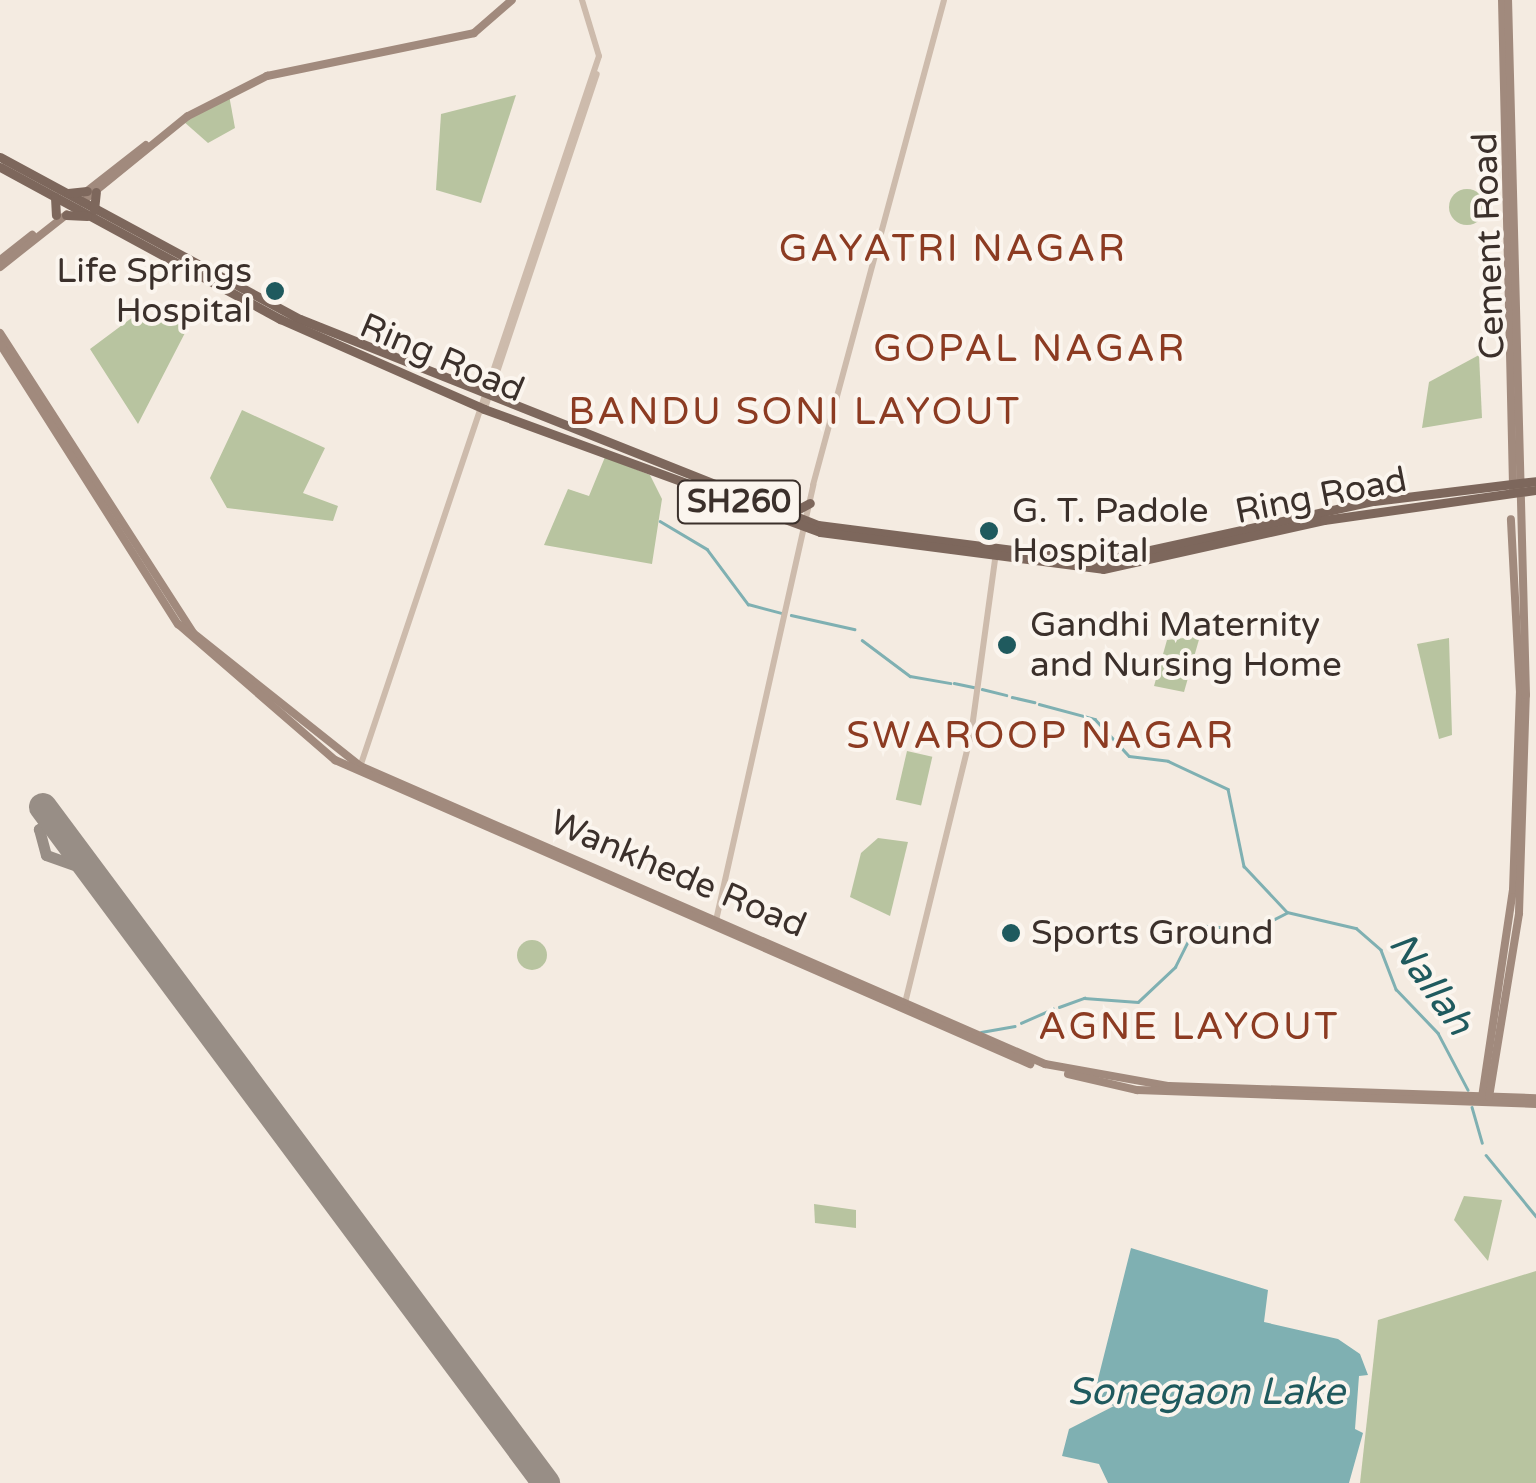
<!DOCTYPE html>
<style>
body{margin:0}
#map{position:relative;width:1536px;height:1483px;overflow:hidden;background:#f4ebe1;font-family:"Varela Round",sans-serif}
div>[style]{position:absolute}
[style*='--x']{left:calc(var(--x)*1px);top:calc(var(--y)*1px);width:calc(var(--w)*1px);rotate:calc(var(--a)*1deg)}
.green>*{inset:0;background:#b8c4a0;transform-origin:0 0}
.round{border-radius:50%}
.water>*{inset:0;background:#7fb0b2}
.stream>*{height:2.5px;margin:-1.25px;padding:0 1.25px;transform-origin:1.25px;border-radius:1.25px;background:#7fb0b2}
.taxiway>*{height:11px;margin:-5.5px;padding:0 5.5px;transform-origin:5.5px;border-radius:5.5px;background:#988e86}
.runway>*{height:28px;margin:-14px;padding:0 14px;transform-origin:14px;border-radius:14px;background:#988e86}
.tertiary>*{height:6px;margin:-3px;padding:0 3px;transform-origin:3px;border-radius:3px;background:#cdbbac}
.secondary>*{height:8px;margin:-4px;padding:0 4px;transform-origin:4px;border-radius:4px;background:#a18a7d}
.primary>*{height:9px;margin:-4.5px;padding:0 4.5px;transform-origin:4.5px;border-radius:4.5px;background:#7d675c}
.dots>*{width:28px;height:28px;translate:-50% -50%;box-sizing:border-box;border:5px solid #fbf5ee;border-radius:50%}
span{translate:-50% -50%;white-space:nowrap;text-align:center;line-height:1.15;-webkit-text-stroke:8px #fbf5ee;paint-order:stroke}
.shield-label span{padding:2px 8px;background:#fbf5ee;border:2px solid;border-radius:8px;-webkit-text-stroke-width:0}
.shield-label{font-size:32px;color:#3b302b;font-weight:700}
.street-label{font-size:35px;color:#3b302b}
.poi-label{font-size:35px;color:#3b302b}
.right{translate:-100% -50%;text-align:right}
.left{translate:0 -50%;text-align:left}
.neighbourhood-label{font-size:38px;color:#8c3b22;letter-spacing:2.5px}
.water-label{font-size:38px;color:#1f5a5e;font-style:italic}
</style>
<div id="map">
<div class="green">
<div style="clip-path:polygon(229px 95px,235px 128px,208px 143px,183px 121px)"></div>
<div style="clip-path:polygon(516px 95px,481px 203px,436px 190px,441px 114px)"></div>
<div class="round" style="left:1449px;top:189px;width:36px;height:36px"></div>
<div style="clip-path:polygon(141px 311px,151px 323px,169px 313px,187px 329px,138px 424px,90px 349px)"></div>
<div style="clip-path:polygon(1479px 355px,1482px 418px,1422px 428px,1429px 382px)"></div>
<div style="clip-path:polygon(242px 410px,325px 448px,303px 493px,338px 506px,333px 521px,227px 508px,210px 478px)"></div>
<div style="clip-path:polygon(605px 457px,650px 475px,662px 499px,652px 564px,544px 545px,568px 489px,589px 496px)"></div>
<div style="clip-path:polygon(1200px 636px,1184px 692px,1154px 686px,1167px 640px)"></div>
<div style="clip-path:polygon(1449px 638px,1452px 735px,1439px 739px,1417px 644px)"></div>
<div style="left:907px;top:751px;width:26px;height:50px;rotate:13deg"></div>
<div style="clip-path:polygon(878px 838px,908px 842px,890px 916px,850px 897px,861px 853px)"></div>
<div class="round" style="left:517px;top:940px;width:30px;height:30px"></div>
<div style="clip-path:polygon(1464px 1196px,1502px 1200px,1488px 1261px,1454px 1220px)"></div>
<div style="clip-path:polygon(814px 1204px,856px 1210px,856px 1228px,815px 1223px)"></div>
<div style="clip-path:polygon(1536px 1271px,1536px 1483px,1360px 1483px,1378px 1320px)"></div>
</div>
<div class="water">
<div style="clip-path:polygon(1131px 1248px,1268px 1290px,1264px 1322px,1338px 1339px,1360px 1354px,1368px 1375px,1359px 1376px,1355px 1429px,1363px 1433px,1349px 1483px,1108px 1483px,1099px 1464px,1062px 1456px,1069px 1429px,1114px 1406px,1093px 1399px)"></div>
</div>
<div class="stream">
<div style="--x:660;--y:521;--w:55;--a:30.8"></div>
<div style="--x:707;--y:549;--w:69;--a:53.3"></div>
<div style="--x:748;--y:604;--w:34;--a:15"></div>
<div style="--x:791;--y:615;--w:65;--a:12.5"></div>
<div style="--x:862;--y:640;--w:60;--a:36.9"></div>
<div style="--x:910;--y:676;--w:41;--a:9.9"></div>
<div style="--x:954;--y:683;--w:24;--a:12"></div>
<div style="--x:982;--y:689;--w:25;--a:14"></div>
<div style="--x:1012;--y:697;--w:23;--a:13"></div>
<div style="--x:1039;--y:704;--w:58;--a:15"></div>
<div style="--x:1095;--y:719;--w:50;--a:47.4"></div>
<div style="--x:1129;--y:756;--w:39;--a:7"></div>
<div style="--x:1168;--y:761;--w:66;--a:25"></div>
<div style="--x:1228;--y:789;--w:79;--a:78.3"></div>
<div style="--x:1244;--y:866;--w:63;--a:46.9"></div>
<div style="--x:1287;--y:912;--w:71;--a:13.1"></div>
<div style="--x:1356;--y:928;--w:33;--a:41"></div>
<div style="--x:1381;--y:950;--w:42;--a:69"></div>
<div style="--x:1396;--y:989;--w:61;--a:46.3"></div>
<div style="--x:1438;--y:1033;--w:64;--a:62.2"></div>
<div style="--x:1059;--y:1007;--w:27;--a:-20"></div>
<div style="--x:1084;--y:998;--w:54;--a:4.2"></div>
<div style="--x:1138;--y:1002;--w:51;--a:-43.4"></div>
<div style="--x:1175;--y:967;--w:47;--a:-63.4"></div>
<div style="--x:1196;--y:925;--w:57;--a:5"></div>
<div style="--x:1253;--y:930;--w:38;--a:-27"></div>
<div style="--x:1021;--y:1023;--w:35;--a:-24"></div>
<div style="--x:981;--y:1032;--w:34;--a:-10"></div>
<div style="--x:1472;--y:1107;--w:37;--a:74"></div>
<div style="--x:1486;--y:1155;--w:79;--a:50.7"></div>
</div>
<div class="taxiway">
<div style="--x:68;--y:840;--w:22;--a:-112"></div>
<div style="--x:60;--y:820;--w:23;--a:157"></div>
<div style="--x:39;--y:829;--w:27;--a:75"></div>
<div style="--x:46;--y:855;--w:48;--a:19.6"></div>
</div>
<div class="runway">
<div style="--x:43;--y:807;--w:843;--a:53.35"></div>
</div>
<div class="tertiary">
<div style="--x:485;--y:408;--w:352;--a:-71.5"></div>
<div style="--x:359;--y:770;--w:753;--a:-71.42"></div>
<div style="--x:599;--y:56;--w:59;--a:-106.9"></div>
<div style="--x:715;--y:925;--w:451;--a:-77.4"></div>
<div style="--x:813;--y:485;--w:502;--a:-74.88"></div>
<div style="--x:905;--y:1003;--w:276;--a:-76.2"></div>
<div style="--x:971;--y:735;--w:185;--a:-82.2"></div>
</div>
<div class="secondary">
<div style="--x:1502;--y:0;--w:490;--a:88.7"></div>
<div style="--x:86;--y:192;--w:76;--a:-38.1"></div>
<div style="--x:82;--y:202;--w:136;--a:-39.1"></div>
<div style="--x:188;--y:116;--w:89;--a:-26.9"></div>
<div style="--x:267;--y:76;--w:211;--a:-11.7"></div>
<div style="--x:474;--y:33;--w:50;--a:-41"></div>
<div style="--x:0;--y:260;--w:41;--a:-38"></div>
<div style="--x:0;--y:267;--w:85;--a:-38.3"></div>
<div style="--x:0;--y:333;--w:357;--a:57.2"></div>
<div style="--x:193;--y:633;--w:213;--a:38.5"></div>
<div style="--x:360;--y:766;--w:747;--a:23.51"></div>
<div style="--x:1045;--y:1064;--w:126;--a:10.1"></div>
<div style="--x:1169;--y:1086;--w:367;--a:1.9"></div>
<div style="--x:0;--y:344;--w:332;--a:57.6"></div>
<div style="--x:178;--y:624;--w:208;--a:40.9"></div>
<div style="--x:335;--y:760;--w:759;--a:23.63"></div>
<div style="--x:1068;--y:1074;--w:71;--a:13.1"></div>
<div style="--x:1137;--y:1090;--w:399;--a:2"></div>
<div style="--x:1482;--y:1097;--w:209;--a:-81.5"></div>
<div style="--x:1513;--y:890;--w:197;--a:-88"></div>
<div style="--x:1520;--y:693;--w:174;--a:-93"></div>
<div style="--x:1489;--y:1097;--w:186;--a:-80.7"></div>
<div style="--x:1519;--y:913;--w:218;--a:-88.2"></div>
<div style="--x:1526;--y:695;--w:695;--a:-91.48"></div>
</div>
<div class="primary">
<div style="--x:0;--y:157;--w:341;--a:28.4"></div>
<div style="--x:300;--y:319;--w:557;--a:21.69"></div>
<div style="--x:818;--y:525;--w:284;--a:7.3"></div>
<div style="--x:1100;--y:561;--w:280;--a:-12.4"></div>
<div style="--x:1374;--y:501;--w:163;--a:-7"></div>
<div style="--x:0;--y:167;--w:319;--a:28.5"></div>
<div style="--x:280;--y:319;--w:223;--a:23.8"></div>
<div style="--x:484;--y:409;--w:358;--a:20.1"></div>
<div style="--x:820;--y:532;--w:285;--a:7.4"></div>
<div style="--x:1103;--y:569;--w:226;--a:-12.5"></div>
<div style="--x:1324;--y:520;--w:214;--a:-8.1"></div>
<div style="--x:68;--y:193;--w:19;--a:-6"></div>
<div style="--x:55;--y:197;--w:18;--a:87"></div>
<div style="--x:94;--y:210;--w:18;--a:-84"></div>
<div style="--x:66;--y:215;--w:21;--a:3"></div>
<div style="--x:793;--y:512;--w:19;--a:-28"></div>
</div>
<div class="dots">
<div style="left:275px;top:291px;background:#1f5a5e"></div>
<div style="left:989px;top:531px;background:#1f5a5e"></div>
<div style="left:1007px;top:645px;background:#1f5a5e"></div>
<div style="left:1011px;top:933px;background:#1f5a5e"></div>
</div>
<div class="shield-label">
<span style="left:739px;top:502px">SH260</span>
</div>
<div class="street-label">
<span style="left:1489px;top:246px;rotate:-92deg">Cement Road</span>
<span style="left:442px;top:358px;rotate:23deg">Ring Road</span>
<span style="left:1321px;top:496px;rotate:-11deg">Ring Road</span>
<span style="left:678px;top:874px;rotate:23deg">Wankhede Road</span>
</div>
<div class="poi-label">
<span class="right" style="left:252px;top:291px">Life Springs<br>Hospital</span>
<span class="left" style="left:1012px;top:531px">G. T. Padole<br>Hospital</span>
<span class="left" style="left:1030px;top:645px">Gandhi Maternity<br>and Nursing Home</span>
<span class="left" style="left:1031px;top:933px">Sports Ground</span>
</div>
<div class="neighbourhood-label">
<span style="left:953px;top:250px">GAYATRI NAGAR</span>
<span style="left:1030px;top:350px">GOPAL NAGAR</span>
<span style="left:795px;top:413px">BANDU SONI LAYOUT</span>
<span style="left:1041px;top:737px">SWAROOP NAGAR</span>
<span style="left:1189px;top:1028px">AGNE LAYOUT</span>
</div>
<div class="water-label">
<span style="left:1430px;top:984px;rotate:55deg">Nallah</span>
<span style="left:1206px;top:1393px">Sonegaon Lake</span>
</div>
</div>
